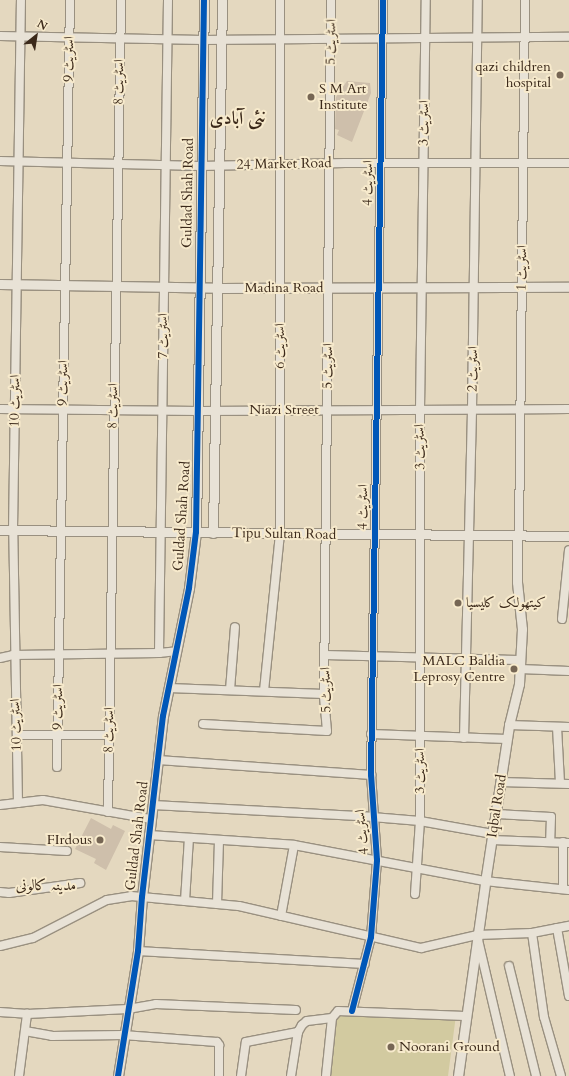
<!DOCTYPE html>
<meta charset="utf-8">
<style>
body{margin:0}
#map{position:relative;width:569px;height:1076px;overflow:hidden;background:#e4d8bf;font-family:Cardo,Amiri,serif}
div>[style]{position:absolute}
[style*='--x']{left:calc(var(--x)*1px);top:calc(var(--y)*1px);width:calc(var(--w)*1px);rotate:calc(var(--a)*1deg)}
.green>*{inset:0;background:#d2caa0}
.building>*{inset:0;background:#cebfab}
.roads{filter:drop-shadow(1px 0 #999080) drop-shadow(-1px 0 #999080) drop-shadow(0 1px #999080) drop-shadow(0 -1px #999080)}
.minor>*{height:8px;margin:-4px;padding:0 4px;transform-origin:4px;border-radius:4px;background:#e8e2d6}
.tertiary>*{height:9px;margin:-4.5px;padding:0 4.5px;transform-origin:4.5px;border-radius:4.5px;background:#e8e2d6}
.cycleway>*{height:6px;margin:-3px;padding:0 3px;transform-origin:3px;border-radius:3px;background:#0057b8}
.dots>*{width:11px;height:11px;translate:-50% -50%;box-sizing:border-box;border:2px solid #f7eacc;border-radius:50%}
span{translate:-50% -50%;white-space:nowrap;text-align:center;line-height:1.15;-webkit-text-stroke:4px #f7eacc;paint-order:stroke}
.street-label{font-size:14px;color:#3b291a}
.poi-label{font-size:14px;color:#3b291a}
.right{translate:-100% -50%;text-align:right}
.left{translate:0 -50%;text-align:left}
.neighbourhood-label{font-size:15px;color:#3b291a}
.district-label{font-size:18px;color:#3b291a;font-weight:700}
.north{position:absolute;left:16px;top:16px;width:40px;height:40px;-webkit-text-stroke:3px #f7eacc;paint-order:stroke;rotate:30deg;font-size:11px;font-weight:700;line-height:16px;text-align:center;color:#3b291a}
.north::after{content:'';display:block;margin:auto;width:14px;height:18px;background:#3b291a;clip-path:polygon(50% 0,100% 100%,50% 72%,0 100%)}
</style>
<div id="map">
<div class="green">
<div style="clip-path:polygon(338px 1011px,456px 1015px,448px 1076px,326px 1076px,332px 1018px)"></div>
</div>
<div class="building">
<div style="clip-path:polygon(347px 81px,370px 83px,371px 93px,352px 142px,337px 135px,339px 130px,335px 129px,336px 97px)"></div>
<div style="clip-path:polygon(91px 818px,111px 829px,113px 825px,125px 831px,106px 870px,94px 863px,96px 859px,75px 849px)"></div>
</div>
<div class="roads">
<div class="minor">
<div style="--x:168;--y:0;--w:653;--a:90.79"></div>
<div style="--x:159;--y:653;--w:18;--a:-6"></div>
<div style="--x:0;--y:36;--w:203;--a:1.1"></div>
<div style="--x:203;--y:40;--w:366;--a:-0.5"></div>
<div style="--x:0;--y:161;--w:200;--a:1.4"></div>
<div style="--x:200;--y:166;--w:145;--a:-1.2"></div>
<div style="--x:345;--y:163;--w:224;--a:0"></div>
<div style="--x:0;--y:409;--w:199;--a:0.6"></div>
<div style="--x:199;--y:411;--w:370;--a:-0.3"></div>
<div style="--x:519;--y:536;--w:536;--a:-89.36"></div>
<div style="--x:562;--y:619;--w:69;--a:-84.2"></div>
<div style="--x:325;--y:655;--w:195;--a:1.5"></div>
<div style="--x:0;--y:658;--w:13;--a:-13"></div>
<div style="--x:13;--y:655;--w:146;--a:-0.8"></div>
<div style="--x:520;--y:669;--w:49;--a:2.3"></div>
<div style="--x:169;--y:688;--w:155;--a:2.2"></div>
<div style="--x:230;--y:690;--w:63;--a:-85.5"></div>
<div style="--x:264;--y:691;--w:159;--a:-84.2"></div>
<div style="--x:280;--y:533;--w:533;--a:-90"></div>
<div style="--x:203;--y:724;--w:124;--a:3.2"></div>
<div style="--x:327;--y:731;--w:37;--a:-95"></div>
<div style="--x:324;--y:694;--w:694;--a:-89.42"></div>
<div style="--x:509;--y:725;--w:60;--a:1.9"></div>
<div style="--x:557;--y:727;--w:56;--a:86.9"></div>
<div style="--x:371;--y:734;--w:136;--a:2.1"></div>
<div style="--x:17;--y:735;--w:92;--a:0"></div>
<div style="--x:464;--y:738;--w:328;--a:-88.6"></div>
<div style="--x:472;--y:410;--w:410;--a:-89.2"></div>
<div style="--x:158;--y:760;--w:214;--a:4"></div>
<div style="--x:57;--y:767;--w:767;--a:-89.03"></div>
<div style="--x:501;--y:782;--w:68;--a:1.7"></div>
<div style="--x:18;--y:803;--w:273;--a:-91"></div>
<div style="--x:13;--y:530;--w:530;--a:-89.14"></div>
<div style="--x:0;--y:805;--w:43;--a:-6.6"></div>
<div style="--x:43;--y:800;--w:110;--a:10"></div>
<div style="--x:153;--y:805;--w:219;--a:3.1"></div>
<div style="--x:372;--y:817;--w:48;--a:4.8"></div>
<div style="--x:420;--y:821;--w:74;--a:10.1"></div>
<div style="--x:108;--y:812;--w:812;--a:-89.08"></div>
<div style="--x:496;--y:814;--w:55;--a:3.1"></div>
<div style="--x:551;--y:817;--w:25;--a:92"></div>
<div style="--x:149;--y:835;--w:145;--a:3.9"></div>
<div style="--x:294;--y:845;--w:194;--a:10.7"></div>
<div style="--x:485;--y:881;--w:84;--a:6.1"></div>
<div style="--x:492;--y:840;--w:77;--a:2.2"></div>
<div style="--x:0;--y:847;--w:67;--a:3.4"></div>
<div style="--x:563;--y:889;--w:47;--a:-90"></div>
<div style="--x:0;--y:892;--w:9;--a:6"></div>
<div style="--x:9;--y:893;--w:72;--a:-8"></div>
<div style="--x:415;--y:894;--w:73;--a:-86.1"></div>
<div style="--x:420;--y:821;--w:411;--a:-90"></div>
<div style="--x:420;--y:410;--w:410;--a:-89.2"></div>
<div style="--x:185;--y:901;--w:63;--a:-86.4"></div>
<div style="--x:217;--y:904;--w:64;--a:-88.2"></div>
<div style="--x:281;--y:916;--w:72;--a:-79.6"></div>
<div style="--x:557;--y:928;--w:69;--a:80"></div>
<div style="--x:532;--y:933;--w:85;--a:81.9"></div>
<div style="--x:544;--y:1017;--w:61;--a:73.9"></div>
<div style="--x:478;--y:940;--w:140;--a:76.8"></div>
<div style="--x:0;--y:946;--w:34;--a:-14"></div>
<div style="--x:33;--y:938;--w:83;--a:-27.2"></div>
<div style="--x:107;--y:900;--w:24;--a:-9"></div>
<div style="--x:131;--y:896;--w:108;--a:5.3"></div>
<div style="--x:239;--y:906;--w:187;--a:13"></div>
<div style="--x:421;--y:948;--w:57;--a:-13.1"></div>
<div style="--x:477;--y:935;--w:55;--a:-2.1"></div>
<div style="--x:532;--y:933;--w:38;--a:-11"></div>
<div style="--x:138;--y:951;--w:227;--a:3.3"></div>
<div style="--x:509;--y:966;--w:113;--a:76.2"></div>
<div style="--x:352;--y:1011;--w:76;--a:-75.6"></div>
<div style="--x:371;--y:937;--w:77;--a:-85.5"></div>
<div style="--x:377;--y:860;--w:85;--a:-94"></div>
<div style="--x:371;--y:775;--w:775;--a:-89.11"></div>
<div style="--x:0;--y:1012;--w:27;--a:4"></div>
<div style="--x:27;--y:1014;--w:101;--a:-2.8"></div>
<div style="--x:128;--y:1009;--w:28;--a:-10"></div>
<div style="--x:156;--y:1004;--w:140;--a:2.5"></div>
<div style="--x:25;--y:1031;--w:27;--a:10"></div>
<div style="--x:52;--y:1036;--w:71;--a:-0.8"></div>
<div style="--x:123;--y:1035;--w:94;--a:4.3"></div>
<div style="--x:217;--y:1042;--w:4;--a:56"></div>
<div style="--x:219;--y:1045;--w:31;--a:90"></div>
<div style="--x:19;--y:1076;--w:63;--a:-82.6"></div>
<div style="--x:241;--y:1076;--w:34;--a:-82"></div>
<div style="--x:246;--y:1042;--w:53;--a:-10.9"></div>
<div style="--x:291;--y:1076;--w:45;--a:-81"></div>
<div style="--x:298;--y:1032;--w:8;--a:-60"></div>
<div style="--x:302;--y:1025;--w:6;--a:-39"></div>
<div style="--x:307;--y:1021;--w:25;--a:-7"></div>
<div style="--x:326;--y:1076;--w:58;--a:-84.1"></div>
<div style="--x:332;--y:1018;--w:9;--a:-49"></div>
<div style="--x:338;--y:1011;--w:127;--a:2.3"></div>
</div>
<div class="tertiary">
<div style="--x:0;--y:284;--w:219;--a:1"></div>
<div style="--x:219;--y:288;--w:350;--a:-0.2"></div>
<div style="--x:0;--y:530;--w:569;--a:0.6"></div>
<div style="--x:213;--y:533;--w:533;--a:-89.03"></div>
<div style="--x:118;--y:1076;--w:127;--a:-80.9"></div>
<div style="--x:138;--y:951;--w:54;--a:-85.8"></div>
<div style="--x:142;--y:897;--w:182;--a:-83.4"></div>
<div style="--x:163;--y:716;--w:131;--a:-78.5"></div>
<div style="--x:189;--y:588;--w:56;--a:-82.9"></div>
<div style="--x:196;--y:532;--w:532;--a:-89.14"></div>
<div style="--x:458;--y:1076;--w:202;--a:-82"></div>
<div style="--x:486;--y:876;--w:153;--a:-81.3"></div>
<div style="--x:509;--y:725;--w:42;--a:-76.3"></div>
<div style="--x:519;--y:684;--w:55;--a:-86.9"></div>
<div style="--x:522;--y:629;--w:47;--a:-96.1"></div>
<div style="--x:517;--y:582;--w:46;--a:-90"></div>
</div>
</div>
<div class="cycleway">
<div style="--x:352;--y:1011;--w:76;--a:-75.6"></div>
<div style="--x:371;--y:937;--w:77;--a:-85.5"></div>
<div style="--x:377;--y:860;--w:85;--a:-94"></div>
<div style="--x:371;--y:775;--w:775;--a:-89.11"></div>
<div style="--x:118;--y:1076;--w:127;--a:-80.9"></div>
<div style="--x:138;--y:951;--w:54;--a:-85.8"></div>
<div style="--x:142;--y:897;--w:182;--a:-83.4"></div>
<div style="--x:163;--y:716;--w:131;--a:-78.5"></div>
<div style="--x:189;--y:588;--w:56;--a:-82.9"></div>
<div style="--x:196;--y:532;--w:532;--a:-89.14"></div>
</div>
<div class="dots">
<div style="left:560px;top:75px;background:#766654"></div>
<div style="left:311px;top:97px;background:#766654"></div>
<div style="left:458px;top:603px;background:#766654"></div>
<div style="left:514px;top:669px;background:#766654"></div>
<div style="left:100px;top:840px;background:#766654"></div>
<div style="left:391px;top:1047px;background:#766654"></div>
</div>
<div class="street-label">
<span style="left:331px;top:42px;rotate:-89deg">اسٹریٹ 5</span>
<span style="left:69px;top:59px;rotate:-89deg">اسٹریٹ 9</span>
<span style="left:119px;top:82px;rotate:-89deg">اسٹریٹ 8</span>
<span style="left:424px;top:123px;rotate:-89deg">اسٹریٹ 3</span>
<span style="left:284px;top:164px;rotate:-1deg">24 Market Road</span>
<span style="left:368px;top:183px;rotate:-89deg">اسٹریٹ 4</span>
<span style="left:188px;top:193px;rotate:-89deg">Guldad Shah Road</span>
<span style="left:522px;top:268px;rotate:-89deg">اسٹریٹ 1</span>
<span style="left:284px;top:288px">Madina Road</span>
<span style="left:163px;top:336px;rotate:-90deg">اسٹریٹ 7</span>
<span style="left:280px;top:346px;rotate:-90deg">اسٹریٹ 6</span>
<span style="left:328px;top:366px;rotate:-89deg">اسٹریٹ 5</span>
<span style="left:473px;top:369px;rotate:-89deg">اسٹریٹ 2</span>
<span style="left:63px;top:383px;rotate:-89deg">اسٹریٹ 9</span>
<span style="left:15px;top:401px;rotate:-89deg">اسٹریٹ 10</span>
<span style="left:113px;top:406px;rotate:-89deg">اسٹریٹ 8</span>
<span style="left:284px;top:410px">Niazi Street</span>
<span style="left:420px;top:447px;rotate:-91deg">اسٹریٹ 3</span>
<span style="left:363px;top:507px;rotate:-89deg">اسٹریٹ 4</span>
<span style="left:182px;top:516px;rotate:-86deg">Guldad Shah Road</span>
<span style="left:284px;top:534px;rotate:1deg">Tipu Sultan Road</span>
<span style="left:326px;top:690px;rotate:-91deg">اسٹریٹ 5</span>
<span style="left:58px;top:707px;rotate:-89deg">اسٹریٹ 9</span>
<span style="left:16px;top:725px;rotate:-92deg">اسٹریٹ 10</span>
<span style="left:109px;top:730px;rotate:-89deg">اسٹریٹ 8</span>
<span style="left:420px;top:771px;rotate:-90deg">اسٹریٹ 3</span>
<span style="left:497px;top:806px;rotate:-81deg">Iqbal Road</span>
<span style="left:362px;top:832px;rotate:-95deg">اسٹریٹ 4</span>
<span style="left:137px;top:836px;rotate:-83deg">Guldad Shah Road</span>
</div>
<div class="poi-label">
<span class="right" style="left:551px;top:75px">qazi children<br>hospital</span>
<span class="left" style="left:319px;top:97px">S M Art<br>Institute</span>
<span class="left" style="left:466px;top:603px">کیتھولک کلیسیا</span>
<span class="right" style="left:505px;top:669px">MALC Baldia<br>Leprosy Centre</span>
<span class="right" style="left:92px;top:840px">FIrdous</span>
<span class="left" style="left:399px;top:1047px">Noorani Ground</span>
</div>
<div class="neighbourhood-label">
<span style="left:46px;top:886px">مدینہ کالونی</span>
</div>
<div class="district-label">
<span style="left:238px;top:119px">نئی آبادی</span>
</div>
<div class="north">N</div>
</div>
